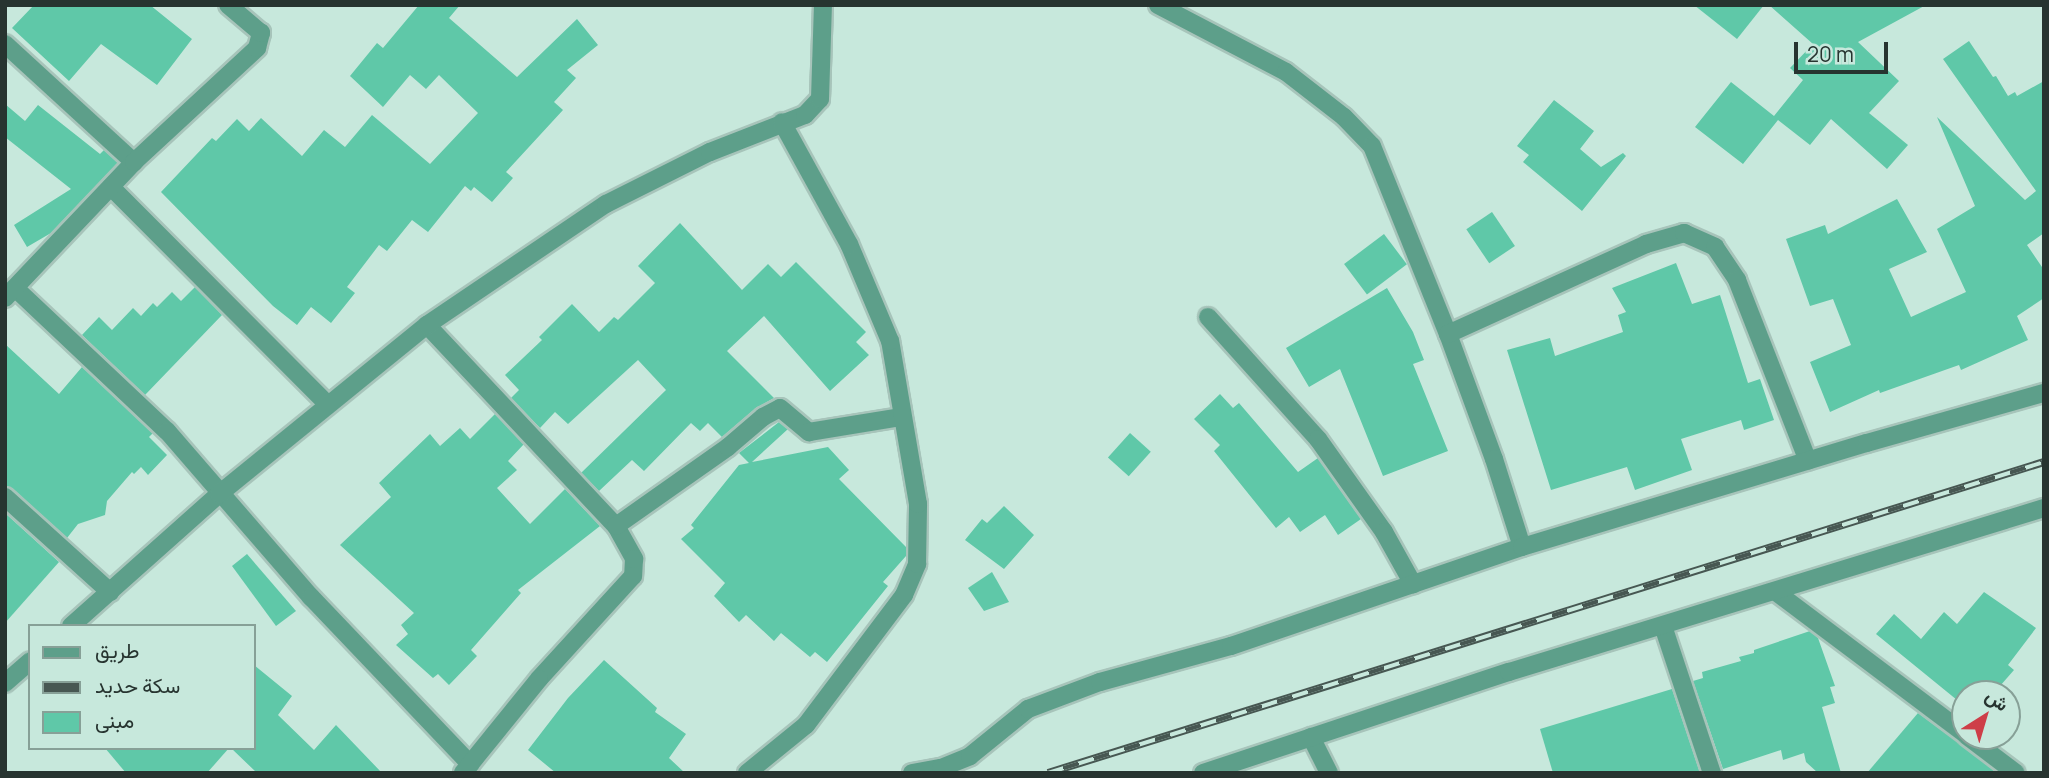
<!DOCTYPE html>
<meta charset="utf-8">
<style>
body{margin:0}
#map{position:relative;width:2049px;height:778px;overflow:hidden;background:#c7e8dc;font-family:Manrope,Vazirmatn,sans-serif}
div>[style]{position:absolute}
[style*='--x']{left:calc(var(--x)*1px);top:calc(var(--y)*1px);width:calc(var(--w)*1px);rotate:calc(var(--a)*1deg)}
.building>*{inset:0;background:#5fc8a8;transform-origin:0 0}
.roads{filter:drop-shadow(2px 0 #a7c4ba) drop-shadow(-2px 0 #a7c4ba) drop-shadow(0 2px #a7c4ba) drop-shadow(0 -2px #a7c4ba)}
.minor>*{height:18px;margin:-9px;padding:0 9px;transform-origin:9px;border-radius:9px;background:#5d9f8a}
.tertiary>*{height:18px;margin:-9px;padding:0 9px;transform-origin:9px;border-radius:9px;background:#5d9f8a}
.rail>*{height:8px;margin-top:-4px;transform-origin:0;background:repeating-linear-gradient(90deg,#c7e8dc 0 16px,#475752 0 32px);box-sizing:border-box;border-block:2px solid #475752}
span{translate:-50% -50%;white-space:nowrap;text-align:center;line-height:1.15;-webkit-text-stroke:6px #c7e8dc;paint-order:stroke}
.frame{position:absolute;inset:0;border:7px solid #273430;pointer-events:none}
.legend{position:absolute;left:28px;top:624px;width:228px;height:126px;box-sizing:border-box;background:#c7e8dc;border:2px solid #87a097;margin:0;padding:9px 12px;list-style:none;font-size:21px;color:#273430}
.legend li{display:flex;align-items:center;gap:14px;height:35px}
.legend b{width:35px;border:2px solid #87a097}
.north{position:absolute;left:1951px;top:680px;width:70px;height:70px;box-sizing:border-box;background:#c7e8dc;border:2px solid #87a097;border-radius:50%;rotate:37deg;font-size:19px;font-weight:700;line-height:28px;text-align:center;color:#273430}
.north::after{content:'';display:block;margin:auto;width:24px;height:32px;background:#ce3e48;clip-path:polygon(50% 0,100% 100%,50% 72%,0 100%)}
.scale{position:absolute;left:1794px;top:42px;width:94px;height:32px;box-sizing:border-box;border:4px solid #273430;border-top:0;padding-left:9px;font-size:21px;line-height:24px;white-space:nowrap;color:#273430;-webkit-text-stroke:5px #c7e8dc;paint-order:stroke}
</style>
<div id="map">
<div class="building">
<div style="clip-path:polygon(34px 5px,150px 5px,192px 39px,157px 85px,101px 44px,69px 81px,12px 28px)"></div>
<div style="clip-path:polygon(419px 5px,460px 5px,449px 18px,517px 77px,577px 19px,598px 45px,567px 70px,576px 78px,554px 102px,563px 110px,506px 172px,513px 178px,492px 202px,474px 187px,471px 191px,465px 186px,428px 232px,412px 220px,387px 251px,379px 245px,347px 287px,355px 293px,331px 323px,311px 307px,297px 325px,273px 306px,161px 192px,212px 138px,216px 141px,237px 119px,249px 131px,261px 118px,302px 156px,324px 130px,345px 147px,372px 115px,430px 164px,478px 113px,439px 75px,426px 89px,410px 75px,383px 107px,350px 76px,377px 43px,383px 48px)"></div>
<div style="clip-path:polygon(1694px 5px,1764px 5px,1737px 39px)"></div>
<div style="clip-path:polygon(1769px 5px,1926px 5px,1858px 42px,1899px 81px,1869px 113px,1908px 145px,1887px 169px,1831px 119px,1810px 145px,1778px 120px,1743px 164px,1695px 127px,1731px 82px,1774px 116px,1803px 80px,1790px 68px,1813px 44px)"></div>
<div style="clip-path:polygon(1969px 41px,1993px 77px,1996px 76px,2008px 96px,2015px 92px,2017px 96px,2044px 81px,2044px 233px,2027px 245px,2044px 270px,2044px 298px,2017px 316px,2028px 340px,1961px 370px,1959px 365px,1880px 393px,1879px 390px,1830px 412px,1810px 362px,1851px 345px,1833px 299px,1810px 306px,1786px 239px,1825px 225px,1828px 234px,1897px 199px,1927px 252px,1889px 269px,1911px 317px,1966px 292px,1937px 229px,1975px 206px,1937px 117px,2025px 200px,2036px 191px,1943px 59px)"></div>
<div style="clip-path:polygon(1554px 100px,1594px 131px,1580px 149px,1601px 167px,1623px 153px,1626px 156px,1582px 211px,1523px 162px,1529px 155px,1517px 146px)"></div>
<div style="clip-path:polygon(5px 104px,25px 121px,38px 105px,100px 154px,104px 150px,118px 163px,51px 233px,27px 247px,14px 225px,71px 189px,5px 137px)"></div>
<div style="left:1492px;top:212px;width:41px;height:31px;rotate:56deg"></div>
<div style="clip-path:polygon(680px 223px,742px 290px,768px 264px,781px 277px,796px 262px,866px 332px,856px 342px,869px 355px,830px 391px,764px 316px,727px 351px,774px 398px,756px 408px,722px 437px,708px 423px,700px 431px,691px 423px,644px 471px,632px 460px,599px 491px,581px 473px,666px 390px,638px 360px,568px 424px,555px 412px,540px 428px,511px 398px,519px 390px,505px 375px,542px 340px,539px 337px,572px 304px,599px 332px,614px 317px,618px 320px,655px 283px,638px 266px)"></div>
<div style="left:1384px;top:234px;width:38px;height:50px;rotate:53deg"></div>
<div style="clip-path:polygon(1676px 263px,1692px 304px,1720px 295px,1748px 383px,1760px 379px,1774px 420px,1744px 430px,1741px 420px,1681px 439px,1692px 470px,1635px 490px,1627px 467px,1551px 490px,1507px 350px,1550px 338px,1555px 356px,1623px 332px,1618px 315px,1626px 312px,1612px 288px)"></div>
<div style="clip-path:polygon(195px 287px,222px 315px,145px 395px,82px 335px,99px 317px,112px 330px,133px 308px,141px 316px,153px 303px,157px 307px,172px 292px,181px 301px)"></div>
<div style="clip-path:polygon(1387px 288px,1413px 332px,1424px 360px,1413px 364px,1448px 451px,1383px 476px,1340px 369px,1309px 387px,1286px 348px)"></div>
<div style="clip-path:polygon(5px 344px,59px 394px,82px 367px,153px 433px,149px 437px,167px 455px,148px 475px,141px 467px,134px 474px,132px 472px,107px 501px,105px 515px,78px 524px,67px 538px,13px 489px,5px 486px)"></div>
<div style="clip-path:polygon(1220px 394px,1233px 408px,1239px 403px,1298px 472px,1318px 458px,1361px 519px,1338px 535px,1325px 515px,1300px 532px,1289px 517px,1276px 528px,1214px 451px,1220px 445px,1194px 419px)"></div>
<div style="clip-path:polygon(495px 414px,524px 444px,508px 461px,517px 470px,497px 488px,530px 524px,565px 489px,600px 526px,518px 590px,521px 593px,471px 650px,477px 656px,449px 685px,438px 674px,433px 678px,396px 645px,408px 634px,401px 625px,414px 613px,340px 545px,391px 497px,379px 483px,430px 434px,440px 446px,460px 428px,470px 439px)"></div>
<div style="clip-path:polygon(779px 422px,788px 429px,752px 462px,828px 447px,849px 470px,839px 479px,906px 547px,906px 556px,883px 582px,888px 586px,827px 662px,815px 652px,810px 657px,781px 633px,774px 641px,746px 615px,739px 622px,714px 596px,725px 583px,681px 539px,694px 528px,691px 525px,739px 465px,749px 463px,739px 453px)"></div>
<div style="left:1130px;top:433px;width:28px;height:33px;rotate:42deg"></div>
<div style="clip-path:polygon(1004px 506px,1034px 535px,1004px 569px,965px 540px,982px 519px,987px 523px)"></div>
<div style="clip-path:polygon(5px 513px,59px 562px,5px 623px)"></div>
<div style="clip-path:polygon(247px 554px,296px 611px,276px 626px,232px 566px)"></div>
<div style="clip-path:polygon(992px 572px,1009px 602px,984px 611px,968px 588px)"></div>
<div style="clip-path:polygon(1984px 592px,2036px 628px,2008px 665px,2014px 670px,1993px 694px,1962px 694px,1957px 700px,1876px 634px,1894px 614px,1921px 639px,1944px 612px,1957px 624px)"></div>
<div style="clip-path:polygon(1810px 631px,1818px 638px,1835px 686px,1830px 687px,1835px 703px,1822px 707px,1841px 773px,1818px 773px,1806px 762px,1804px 753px,1783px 760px,1781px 750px,1723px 769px,1693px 681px,1703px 678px,1702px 672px,1741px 661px,1739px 657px,1754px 653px,1754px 650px)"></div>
<div style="clip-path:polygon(604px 660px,657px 708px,655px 712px,686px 734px,669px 758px,685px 773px,556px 773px,528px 750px,568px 698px)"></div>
<div style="clip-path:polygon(254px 665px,292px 696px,278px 715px,314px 750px,336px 725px,382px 773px,257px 773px,231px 748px,254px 748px)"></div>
<div style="clip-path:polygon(1672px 689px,1700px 773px,1553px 773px,1540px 729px)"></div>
<div style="clip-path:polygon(1918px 713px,1959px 743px,1997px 773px,1867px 773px)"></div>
<div style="clip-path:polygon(105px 748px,229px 748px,207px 773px,126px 773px)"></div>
</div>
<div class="roads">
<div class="minor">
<div style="--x:1158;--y:5;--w:144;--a:27.6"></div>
<div style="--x:1286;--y:72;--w:73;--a:37.8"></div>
<div style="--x:1344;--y:117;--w:40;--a:46"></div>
<div style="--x:1372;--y:146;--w:203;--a:68"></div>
<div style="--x:1448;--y:334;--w:133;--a:69.8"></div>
<div style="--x:1494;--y:459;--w:92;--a:72.3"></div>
<div style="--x:5;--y:44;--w:175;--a:42.5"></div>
<div style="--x:111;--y:187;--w:306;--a:45.1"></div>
<div style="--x:15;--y:288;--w:209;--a:43.3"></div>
<div style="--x:167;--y:431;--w:220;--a:49.1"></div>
<div style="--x:311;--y:597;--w:231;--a:46.4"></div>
<div style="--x:5;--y:298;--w:187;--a:-46.5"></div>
<div style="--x:134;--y:162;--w:168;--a:-42.8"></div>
<div style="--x:257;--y:48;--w:16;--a:-75"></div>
<div style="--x:261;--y:33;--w:43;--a:-139.7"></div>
<div style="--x:1208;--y:317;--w:164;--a:48"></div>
<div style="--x:1318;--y:439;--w:114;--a:54.6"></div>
<div style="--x:1384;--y:532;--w:60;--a:60.9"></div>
<div style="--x:427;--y:325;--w:276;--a:46.8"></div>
<div style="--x:616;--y:526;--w:38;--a:61"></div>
<div style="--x:634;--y:559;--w:17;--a:93"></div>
<div style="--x:633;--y:576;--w:139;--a:132.4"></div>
<div style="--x:539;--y:679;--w:121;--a:129"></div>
<div style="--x:1448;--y:334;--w:217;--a:-24.4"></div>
<div style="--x:1646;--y:244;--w:40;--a:-16"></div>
<div style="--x:1684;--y:233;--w:34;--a:24"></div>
<div style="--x:1715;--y:247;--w:40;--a:56"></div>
<div style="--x:1737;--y:280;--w:194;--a:68.6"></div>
<div style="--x:5;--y:497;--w:142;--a:42.1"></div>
<div style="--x:616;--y:526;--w:137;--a:-35.2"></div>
<div style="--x:728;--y:447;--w:46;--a:-40.6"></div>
<div style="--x:763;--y:417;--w:19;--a:-28"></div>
<div style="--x:780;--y:408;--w:38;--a:40"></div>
<div style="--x:809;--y:432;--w:94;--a:-9.2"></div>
<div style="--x:1776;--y:592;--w:236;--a:36.9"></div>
<div style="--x:71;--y:626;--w:198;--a:-41.7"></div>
<div style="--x:219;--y:494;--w:268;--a:-39.1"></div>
<div style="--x:427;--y:325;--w:216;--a:-34.1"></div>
<div style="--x:606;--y:204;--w:116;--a:-26.6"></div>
<div style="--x:710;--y:152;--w:102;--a:-21.3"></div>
<div style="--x:805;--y:115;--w:22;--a:-47"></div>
<div style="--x:820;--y:99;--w:94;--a:-88.2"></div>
<div style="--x:1663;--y:626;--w:155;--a:71.6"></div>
<div style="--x:5;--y:683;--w:33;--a:-41"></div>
<div style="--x:1967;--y:736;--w:61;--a:37.1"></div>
<div style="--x:1311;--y:737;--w:40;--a:63.4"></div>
<div style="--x:747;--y:773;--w:76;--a:-39.1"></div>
<div style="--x:806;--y:725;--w:163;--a:-53"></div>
<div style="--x:904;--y:595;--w:34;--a:-67"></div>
<div style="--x:917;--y:564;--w:60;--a:-89"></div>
<div style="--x:918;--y:504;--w:165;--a:-99.7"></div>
<div style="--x:890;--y:341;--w:105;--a:-112.9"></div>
<div style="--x:849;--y:244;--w:139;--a:-118.8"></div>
<div style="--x:912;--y:773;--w:29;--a:-10"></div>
<div style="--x:941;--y:768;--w:31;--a:-22"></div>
<div style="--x:970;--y:756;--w:75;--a:-39"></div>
<div style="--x:1028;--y:709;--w:77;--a:-20.6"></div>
<div style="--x:1100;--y:682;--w:136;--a:-15.4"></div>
<div style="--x:1231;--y:646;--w:307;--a:-18.8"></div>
<div style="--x:1522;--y:547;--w:360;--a:-16.8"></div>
<div style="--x:1867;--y:443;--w:184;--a:-15.8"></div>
</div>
<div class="tertiary">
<div style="--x:1203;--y:773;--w:322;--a:-18.3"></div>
<div style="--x:1509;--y:672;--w:560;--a:-17.04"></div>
</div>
</div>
<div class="rail">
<div style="--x:1048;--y:773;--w:1043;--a:-17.34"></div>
</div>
<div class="frame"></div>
<ul class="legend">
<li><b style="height:9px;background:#5d9f8a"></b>طريق</li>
<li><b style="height:9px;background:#475752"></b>سكة حديد</li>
<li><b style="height:19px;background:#5fc8a8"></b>مبنى</li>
</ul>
<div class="north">ش</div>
<div class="scale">20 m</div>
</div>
